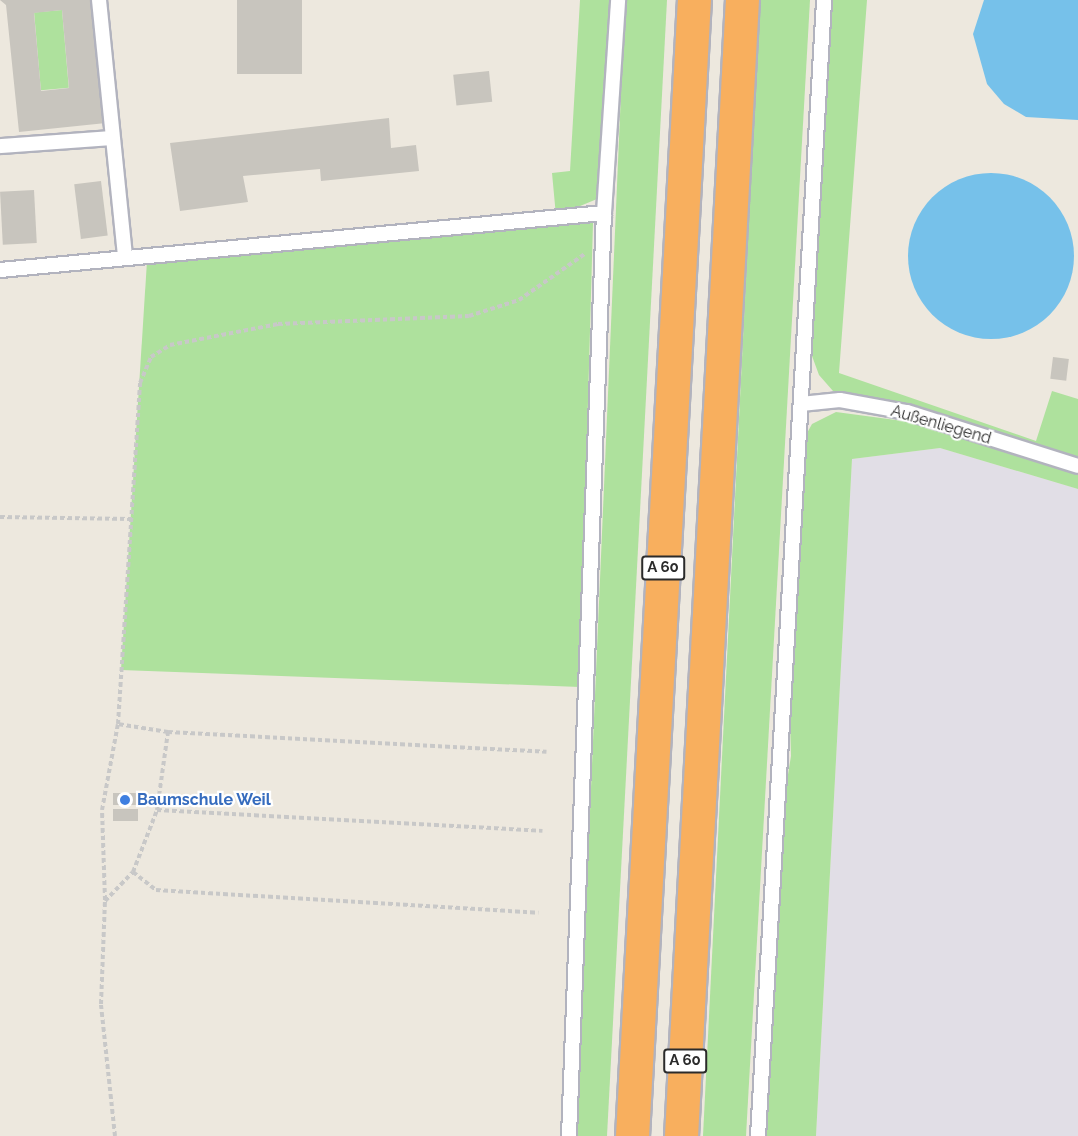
<!DOCTYPE html>
<meta charset="utf-8">
<style>
body{margin:0}
#map{position:relative;width:1078px;height:1136px;overflow:hidden;background:#ede8de;font-family:Raleway,sans-serif}
div>[style]{position:absolute}
[style*='--x']{left:calc(var(--x)*1px);top:calc(var(--y)*1px);width:calc(var(--w)*1px);rotate:calc(var(--a)*1deg)}
.industrial>*{inset:0;background:#e1dee6}
.green>*{inset:0;background:#aee19d;transform-origin:0 0}
.water>*{inset:0;background:#76c1ea}
.round{border-radius:50%}
.building>*{inset:0;background:#c8c5be;transform-origin:0 0}
.path>*{height:4px;margin-top:-2px;transform-origin:0;background:repeating-linear-gradient(90deg,#c8c8c8 0 4.5px,transparent 0 7.5px)}
.roads{filter:drop-shadow(2px 0 #b2b3be) drop-shadow(-2px 0 #b2b3be) drop-shadow(0 2px #b2b3be) drop-shadow(0 -2px #b2b3be)}
.lane>*{height:14px;margin:-7px;padding:0 7px;transform-origin:7px;border-radius:7px;background:#fff}
.highway>*{height:33px;margin:-16.5px;padding:0 16.5px;transform-origin:16.5px;border-radius:16.5px;background:#f8af5e}
.dots>*{width:16px;height:16px;translate:-50% -50%;box-sizing:border-box;border:3px solid #fff;border-radius:50%}
span{translate:-50% -50%;white-space:nowrap;text-align:center;line-height:1.15;-webkit-text-stroke:4.5px #fff;paint-order:stroke}
.shield-label span{padding:2px 4px;background:#fff;border:2px solid;border-radius:4px;-webkit-text-stroke-width:0}
.shield-label{font-size:15px;color:#2b2b2b;font-weight:700}
.street-label{font-size:16px;color:#2b2b2b}
.shop-label{font-size:16px;color:#366cbe;font-weight:700}
.left{translate:0 -50%;text-align:left}
</style>
<div id="map">
<div class="industrial">
<div style="clip-path:polygon(940px 448px,1078px 489px,1078px 1136px,816px 1136px,852px 459px)"></div>
</div>
<div class="green">
<div style="clip-path:polygon(580px 0,611px 0,597px 199px,556px 216px,552px 173px,570px 171px)"></div>
<div style="clip-path:polygon(625px 0,667px 0,607px 1136px,576px 1136px)"></div>
<div style="clip-path:polygon(760px 0,810px 0,746px 1136px,703px 1136px)"></div>
<div style="clip-path:polygon(828px 0,867px 0,839px 373px,1036px 441px,1052px 391px,1078px 399px,1078px 459px,901px 403px,833px 391px,819px 375px,812px 356px)"></div>
<div style="left:62px;top:10px;width:78px;height:28px;rotate:85deg"></div>
<div style="clip-path:polygon(556px 222px,593px 223px,580px 687px,121px 670px,147px 261px)"></div>
<div style="clip-path:polygon(836px 412px,933px 425px,1078px 474px,1078px 489px,940px 448px,852px 459px,816px 1136px,763px 1136px,781px 818px,791px 756px,788px 645px,801px 444px,812px 424px)"></div>
</div>
<div class="water">
<div style="clip-path:polygon(984px 0,1078px 0,1078px 120px,1026px 117px,1004px 104px,987px 84px,973px 34px)"></div>
<div class="round" style="left:908px;top:173px;width:166px;height:166px"></div>
</div>
<div class="building">
<div style="clip-path:polygon(evenodd,0 0,93px 0,106px 123px,19px 132px,6px 5px,0 0,62px 10px,69px 88px,41px 91px,34px 13px,62px 10px)"></div>
<div style="left:237px;top:0;width:65px;height:74px"></div>
<div style="left:489px;top:71px;width:31px;height:36px;rotate:84deg"></div>
<div style="clip-path:polygon(389px 118px,391px 148px,416px 145px,419px 171px,321px 181px,320px 169px,243px 176px,248px 202px,180px 211px,170px 143px)"></div>
<div style="left:101px;top:181px;width:55px;height:27px;rotate:83deg"></div>
<div style="left:34px;top:190px;width:53px;height:34px;rotate:87deg"></div>
<div style="left:1053px;top:357px;width:16px;height:22px;rotate:7deg"></div>
<div style="left:138px;top:793px;width:12px;height:25px;rotate:90deg"></div>
<div style="left:138px;top:809px;width:12px;height:25px;rotate:90deg"></div>
</div>
<div class="path">
<div style="--x:0;--y:517;--w:131;--a:0.9"></div>
<div style="--x:168;--y:732;--w:379;--a:3"></div>
<div style="--x:157;--y:810;--w:386;--a:3.1"></div>
<div style="--x:133;--y:872;--w:29;--a:38"></div>
<div style="--x:156;--y:890;--w:383;--a:3.4"></div>
<div style="--x:105;--y:900;--w:90;--a:-91.9"></div>
<div style="--x:102;--y:810;--w:87;--a:-79.5"></div>
<div style="--x:115;--y:1136;--w:133;--a:-96.1"></div>
<div style="--x:101;--y:1004;--w:103;--a:-87.8"></div>
<div style="--x:105;--y:901;--w:40;--a:-46"></div>
<div style="--x:133;--y:872;--w:66;--a:-68.8"></div>
<div style="--x:157;--y:810;--w:79;--a:-82"></div>
<div style="--x:168;--y:732;--w:51;--a:-170.9"></div>
<div style="--x:118;--y:724;--w:342;--a:-86.3"></div>
<div style="--x:140;--y:383;--w:28;--a:-67"></div>
<div style="--x:151;--y:357;--w:22;--a:-32"></div>
<div style="--x:170;--y:345;--w:110;--a:-11"></div>
<div style="--x:278;--y:324;--w:191;--a:-2.4"></div>
<div style="--x:469;--y:316;--w:52;--a:-17.7"></div>
<div style="--x:519;--y:300;--w:82;--a:-35"></div>
</div>
<div class="roads">
<div class="lane">
<div style="--x:99;--y:0;--w:257;--a:84.2"></div>
<div style="--x:0;--y:146;--w:112;--a:-4.1"></div>
<div style="--x:0;--y:270;--w:607;--a:-5.39"></div>
<div style="--x:604;--y:213;--w:213;--a:-86.2"></div>
<div style="--x:801;--y:404;--w:39;--a:-6"></div>
<div style="--x:840;--y:400;--w:68;--a:10.2"></div>
<div style="--x:907;--y:412;--w:179;--a:17.5"></div>
<div style="--x:569;--y:1136;--w:924;--a:-87.83"></div>
<div style="--x:758;--y:1136;--w:1138;--a:-86.67"></div>
</div>
<div class="highway">
<div style="--x:632;--y:1136;--w:1138;--a:-86.88"></div>
<div style="--x:681;--y:1136;--w:1138;--a:-86.93"></div>
</div>
</div>
<div class="dots">
<div style="left:125px;top:800px;background:#3f7fe0"></div>
</div>
<div class="shield-label">
<span style="left:663px;top:568px">A 60</span>
<span style="left:685px;top:1061px">A 60</span>
</div>
<div class="street-label">
<span style="left:941px;top:425px;rotate:16deg">Außenliegend</span>
</div>
<div class="shop-label">
<span class="left" style="left:137px;top:800px">Baumschule Weil</span>
</div>
</div>
